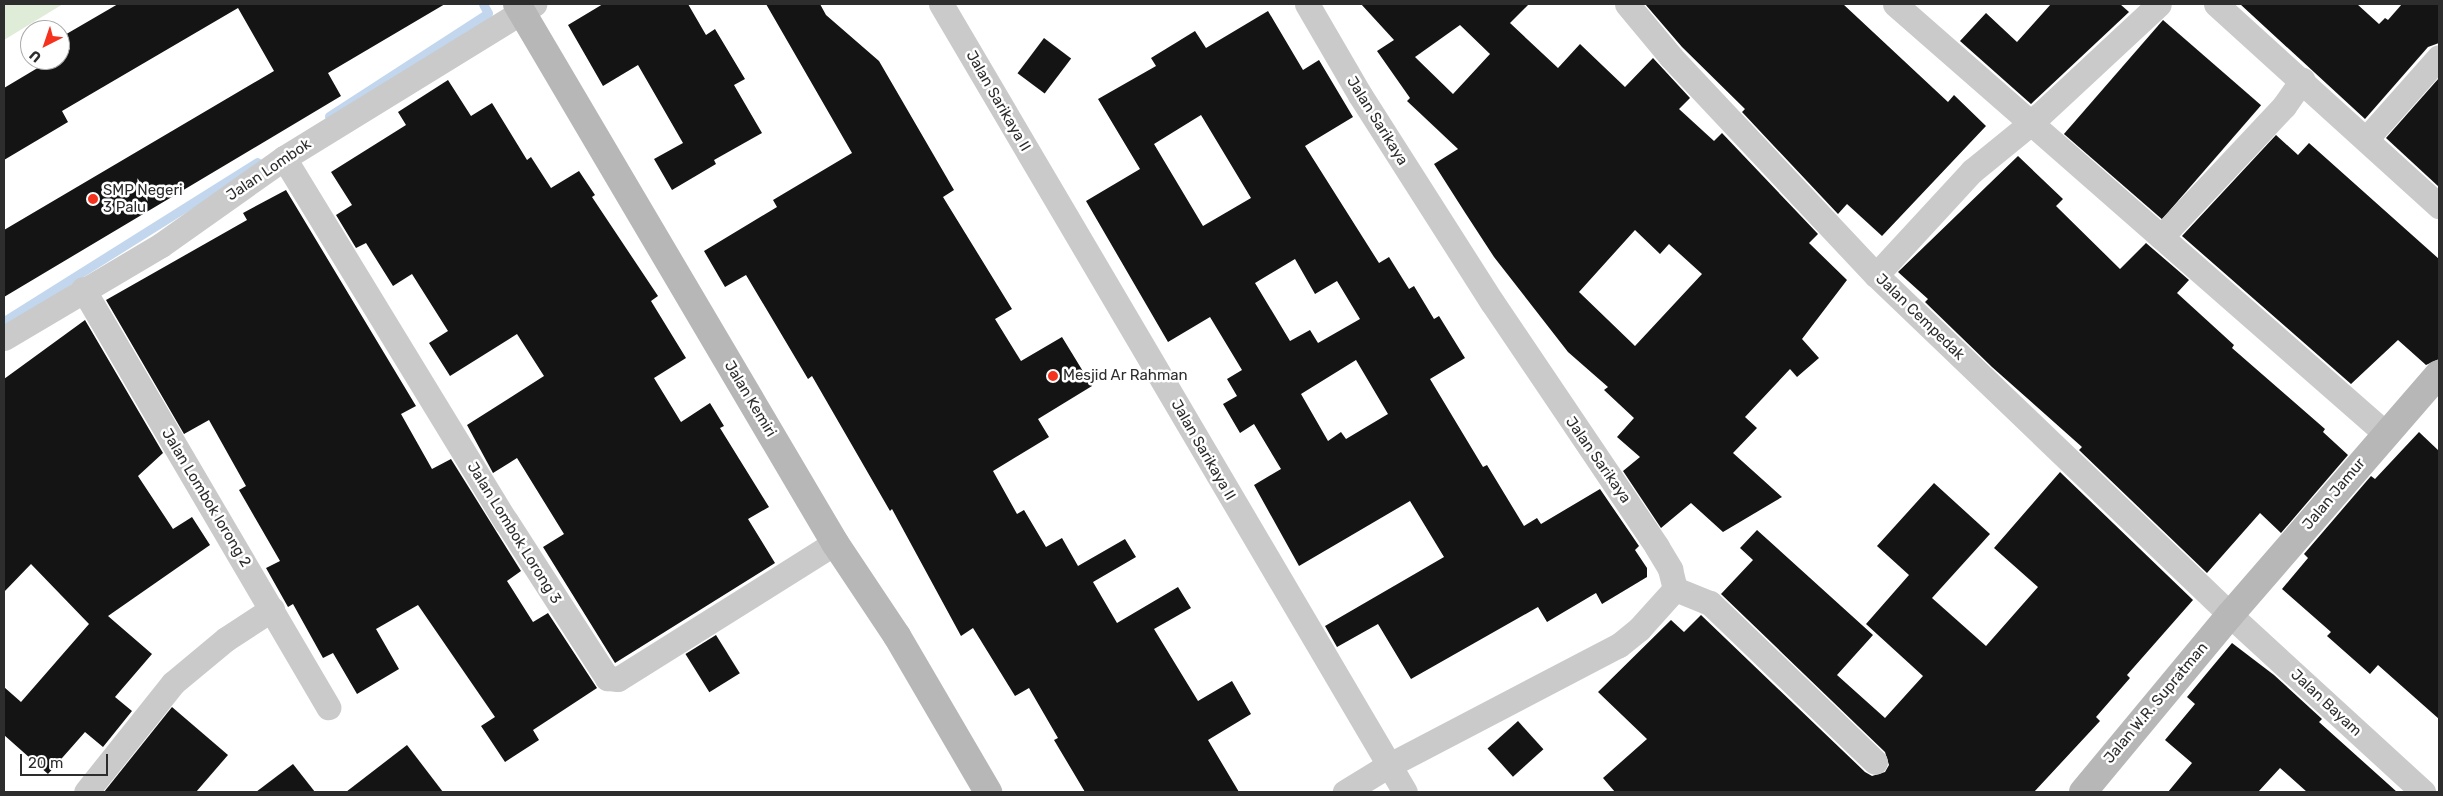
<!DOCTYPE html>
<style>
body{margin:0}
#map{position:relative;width:2443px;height:796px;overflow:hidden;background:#fff;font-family:Rubik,sans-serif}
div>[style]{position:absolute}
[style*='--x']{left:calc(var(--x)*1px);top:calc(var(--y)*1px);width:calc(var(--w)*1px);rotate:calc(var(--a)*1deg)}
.green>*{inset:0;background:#dfecd8}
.stream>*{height:9px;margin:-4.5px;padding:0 4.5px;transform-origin:4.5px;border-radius:4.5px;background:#c2d6ee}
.building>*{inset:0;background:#141414;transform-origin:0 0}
.street>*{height:25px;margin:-12.5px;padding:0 12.5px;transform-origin:12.5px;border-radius:12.5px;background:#cacaca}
.secondary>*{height:28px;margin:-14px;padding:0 14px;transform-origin:14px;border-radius:14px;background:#b7b7b7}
.dots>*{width:14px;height:14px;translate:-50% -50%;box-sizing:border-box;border:2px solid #fff;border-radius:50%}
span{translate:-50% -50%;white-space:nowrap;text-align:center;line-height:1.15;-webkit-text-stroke:5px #fff;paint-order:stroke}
.street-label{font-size:15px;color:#2d2d2d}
.poi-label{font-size:15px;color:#2d2d2d}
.left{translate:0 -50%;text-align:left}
.frame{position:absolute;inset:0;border:5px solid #2d2d2d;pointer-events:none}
.north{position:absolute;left:20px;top:20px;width:50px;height:50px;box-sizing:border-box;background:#fff;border:1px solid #ababab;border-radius:50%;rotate:221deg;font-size:14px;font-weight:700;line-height:20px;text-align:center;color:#2d2d2d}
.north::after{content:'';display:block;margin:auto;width:18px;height:22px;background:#f5321d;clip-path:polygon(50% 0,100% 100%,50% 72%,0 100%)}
.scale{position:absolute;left:20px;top:754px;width:88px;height:22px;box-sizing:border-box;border:2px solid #2d2d2d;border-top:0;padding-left:6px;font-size:15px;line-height:18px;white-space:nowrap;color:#2d2d2d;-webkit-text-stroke:4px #fff;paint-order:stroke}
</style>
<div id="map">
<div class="green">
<div style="clip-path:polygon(4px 4px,63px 4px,4px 40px)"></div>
</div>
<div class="stream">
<div style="--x:329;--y:116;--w:189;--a:-32.9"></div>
<div style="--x:488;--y:13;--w:10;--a:-119"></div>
<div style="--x:4;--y:321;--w:299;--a:-32.1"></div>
</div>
<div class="building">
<div style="clip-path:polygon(118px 4px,445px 4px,328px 73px,341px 96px,4px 297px,4px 230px,274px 71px,238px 8px,62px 111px,68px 122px,4px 160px,4px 88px,51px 60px,60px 60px,60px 55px,70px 49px,63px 36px)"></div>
<div style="clip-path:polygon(603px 4px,688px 4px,706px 35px,715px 29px,745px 79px,734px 85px,762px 133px,714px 160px,716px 164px,672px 190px,654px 159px,683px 143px,638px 65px,603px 86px,568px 25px)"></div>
<div style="clip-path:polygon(766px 4px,820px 4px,826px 15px,879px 61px,954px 190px,943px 197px,1012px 309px,995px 319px,1021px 361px,1062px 337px,1092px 386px,1038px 419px,1049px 437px,993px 471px,1017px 514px,1024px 510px,1046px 547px,1062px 538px,1078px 566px,1125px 539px,1136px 557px,1093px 582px,1117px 623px,1178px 587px,1191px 608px,1154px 629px,1198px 701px,1232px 681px,1251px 714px,1208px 740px,1239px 792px,1085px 792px,1054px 740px,1058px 738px,1029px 688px,1015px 696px,973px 628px,961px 636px,892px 509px,890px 511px,812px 376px,808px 379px,746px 275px,725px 287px,704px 251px,777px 207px,773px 200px,852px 153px)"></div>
<div style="clip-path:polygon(evenodd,1361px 4px,1529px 4px,1510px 23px,1558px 68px,1580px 44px,1625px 87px,1653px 58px,1690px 98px,1679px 109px,1714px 141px,1722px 133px,1818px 234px,1809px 243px,1847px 280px,1802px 339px,1819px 358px,1797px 377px,1790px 369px,1745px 417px,1757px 428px,1733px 453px,1782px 497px,1723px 532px,1691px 503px,1661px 528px,1623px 471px,1640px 457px,1617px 437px,1634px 418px,1604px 390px,1608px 387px,1568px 352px,1494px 257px,1464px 211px,1434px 164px,1458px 149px,1407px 101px,1410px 98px,1377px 51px,1394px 40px,1361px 4px,1460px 25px,1490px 54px,1453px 94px,1415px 57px,1460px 25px,1361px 4px,1635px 230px,1660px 254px,1669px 244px,1702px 274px,1635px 346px,1579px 292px,1635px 230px)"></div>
<div style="clip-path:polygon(1645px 4px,1843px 4px,1948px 102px,1954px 95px,1986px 126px,1882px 236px,1847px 204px,1838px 214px,1742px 112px,1745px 109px,1682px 47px)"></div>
<div style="clip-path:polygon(2051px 4px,2120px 4px,2129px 12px,2031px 104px,1960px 41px,1986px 13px,2017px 42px)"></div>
<div style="clip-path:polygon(2240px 4px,2357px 4px,2379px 24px,2385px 18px,2388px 20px,2402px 4px,2439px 4px,2439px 43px,2428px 47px,2365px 119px)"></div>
<div style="clip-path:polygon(evenodd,1268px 11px,1303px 70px,1319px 60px,1353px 117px,1305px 146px,1379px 263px,1389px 257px,1409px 289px,1414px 286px,1434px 319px,1439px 316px,1465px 358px,1430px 379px,1483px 467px,1487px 465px,1524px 526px,1537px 518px,1541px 524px,1600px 489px,1639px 546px,1635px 550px,1647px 568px,1647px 577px,1602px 604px,1596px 593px,1547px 622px,1538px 607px,1411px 679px,1378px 624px,1337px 647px,1325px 626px,1444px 557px,1410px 501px,1299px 566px,1254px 485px,1281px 469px,1254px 424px,1240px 433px,1223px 404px,1237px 396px,1227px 379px,1242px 370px,1210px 317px,1168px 342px,1086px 201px,1140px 169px,1098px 99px,1156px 66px,1151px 58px,1195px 31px,1206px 48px,1268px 11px,1201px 115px,1251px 198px,1203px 226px,1154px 144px,1201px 115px,1268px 11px,1295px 259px,1315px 294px,1337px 281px,1360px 319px,1318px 343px,1310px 330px,1290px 341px,1255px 283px,1295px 259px,1268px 11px,1356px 360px,1388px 414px,1346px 439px,1341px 432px,1328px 441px,1301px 394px,1356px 360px)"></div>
<div style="left:2163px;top:20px;width:130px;height:151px;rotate:41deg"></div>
<div style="left:1044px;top:38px;width:34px;height:44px;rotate:37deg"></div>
<div style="clip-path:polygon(2439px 78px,2439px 187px,2386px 138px)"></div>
<div style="clip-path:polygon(448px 80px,471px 116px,492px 103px,527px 160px,531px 157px,551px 188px,579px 171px,595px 195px,592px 197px,658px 296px,651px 301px,686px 358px,654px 378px,681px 422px,710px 403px,724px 426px,720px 428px,769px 507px,748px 519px,775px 563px,615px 663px,543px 547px,564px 534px,517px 458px,493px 473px,467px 425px,544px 376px,517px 334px,450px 376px,429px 343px,448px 331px,412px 274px,393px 286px,366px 243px,356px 248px,336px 215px,352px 205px,331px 172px,406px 125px,398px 112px)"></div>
<div style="clip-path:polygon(2276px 135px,2298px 155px,2309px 143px,2439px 259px,2439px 359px,2426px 365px,2398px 340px,2351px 384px,2182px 236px)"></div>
<div style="clip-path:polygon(2018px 156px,2063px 199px,2056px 206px,2120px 269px,2146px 243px,2189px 280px,2177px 293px,2234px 345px,2232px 348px,2325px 429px,2323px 432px,2348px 455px,2281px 533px,2260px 513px,2207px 573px,2079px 450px,2082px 447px,1992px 367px,1925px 302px,1928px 299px,1898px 272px)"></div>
<div style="clip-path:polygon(286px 190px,416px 406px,401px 414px,432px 469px,451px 459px,521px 571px,507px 581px,533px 622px,548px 613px,597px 688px,533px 730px,539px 740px,505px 762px,481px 726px,495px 717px,418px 605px,376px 629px,399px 669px,357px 694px,333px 653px,323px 658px,293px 604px,288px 607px,266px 568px,280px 561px,239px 490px,246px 486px,209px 420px,184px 434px,106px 300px,247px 220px,243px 213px)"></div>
<div style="clip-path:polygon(85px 320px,163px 453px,138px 476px,173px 529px,192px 517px,210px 545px,108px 616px,152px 654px,115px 697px,132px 711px,103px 747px,85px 732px,48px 774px,4px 735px,4px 687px,21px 702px,89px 624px,31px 564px,4px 592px,4px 379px)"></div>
<div style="clip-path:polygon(2419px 432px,2439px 451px,2439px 719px,2378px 665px,2370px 674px,2327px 636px,2331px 632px,2282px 589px,2308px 558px,2304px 554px,2371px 476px,2375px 479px)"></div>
<div style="clip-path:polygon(2060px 472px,2193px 600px,2127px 675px,2130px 678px,2096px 717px,2100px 721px,2034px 792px,1615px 792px,1603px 778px,1647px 739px,1598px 692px,1671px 620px,1684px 632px,1701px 615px,1865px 772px,1872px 776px,1885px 772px,1889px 765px,1885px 752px,1721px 594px,1753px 560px,1740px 548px,1757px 530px,1873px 635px,1837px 675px,1885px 718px,1923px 676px,1866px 624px,1909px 575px,1877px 546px,1934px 483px,1990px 534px,1932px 598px,1986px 646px,2038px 587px,1994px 548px)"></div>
<div style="left:716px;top:635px;width:45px;height:36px;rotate:58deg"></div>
<div style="clip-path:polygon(2232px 643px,2274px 675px,2322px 719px,2319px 722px,2397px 792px,2307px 792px,2280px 768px,2258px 792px,2168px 792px,2192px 763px,2165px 740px,2195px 704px,2187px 697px)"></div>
<div style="clip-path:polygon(172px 707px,228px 755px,196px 792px,104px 792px)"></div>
<div style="left:1518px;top:721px;width:38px;height:41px;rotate:48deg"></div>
<div style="clip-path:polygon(407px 745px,443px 792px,346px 792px)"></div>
<div style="clip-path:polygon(293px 764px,315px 792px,256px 792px)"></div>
</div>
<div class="street">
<div style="--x:941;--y:4;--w:914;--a:59.51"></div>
<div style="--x:1307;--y:4;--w:105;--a:59.8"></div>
<div style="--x:1360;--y:95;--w:246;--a:57.5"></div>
<div style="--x:1492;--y:302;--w:295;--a:56"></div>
<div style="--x:1657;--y:547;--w:26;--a:59"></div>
<div style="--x:1670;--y:569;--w:21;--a:76"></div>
<div style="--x:1675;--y:589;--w:54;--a:132"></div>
<div style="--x:1639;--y:629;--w:26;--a:141"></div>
<div style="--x:1619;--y:645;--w:259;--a:152.4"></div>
<div style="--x:1389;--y:765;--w:52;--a:148.5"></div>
<div style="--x:1627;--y:4;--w:69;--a:50.3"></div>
<div style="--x:1671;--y:57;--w:299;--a:46.8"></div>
<div style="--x:1876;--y:275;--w:491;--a:43.8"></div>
<div style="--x:2230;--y:615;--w:262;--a:42.5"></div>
<div style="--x:1895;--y:4;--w:651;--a:41.2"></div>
<div style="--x:2216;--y:4;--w:301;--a:42.2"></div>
<div style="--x:2367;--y:138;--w:108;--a:-48.4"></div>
<div style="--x:284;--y:158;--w:426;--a:58.6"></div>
<div style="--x:506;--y:521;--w:187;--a:57.2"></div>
<div style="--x:607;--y:678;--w:11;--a:5"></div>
<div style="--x:618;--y:679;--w:256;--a:-32.1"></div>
<div style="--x:2161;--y:237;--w:180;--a:-46.8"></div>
<div style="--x:2284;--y:106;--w:32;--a:-55"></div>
<div style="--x:1876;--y:275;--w:142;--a:-47.3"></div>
<div style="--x:1972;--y:171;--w:77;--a:-39.2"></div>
<div style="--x:2032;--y:122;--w:173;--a:-42.9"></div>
<div style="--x:83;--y:289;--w:485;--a:59.6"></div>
<div style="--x:4;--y:338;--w:182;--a:-30.6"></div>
<div style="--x:161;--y:245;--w:151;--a:-35.3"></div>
<div style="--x:284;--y:158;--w:294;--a:-31.6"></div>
<div style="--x:1675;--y:589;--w:38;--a:22"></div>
<div style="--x:1710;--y:603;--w:229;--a:43.9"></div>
<div style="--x:86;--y:792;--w:139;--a:-51.4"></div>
<div style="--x:173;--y:683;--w:69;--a:-39.7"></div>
<div style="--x:226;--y:639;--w:55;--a:-33.1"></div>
</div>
<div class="secondary">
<div style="--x:517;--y:4;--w:626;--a:59.46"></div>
<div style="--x:835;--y:543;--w:112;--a:56.3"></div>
<div style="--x:897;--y:636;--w:181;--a:59.7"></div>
<div style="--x:2083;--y:792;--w:230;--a:-50.3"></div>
<div style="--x:2230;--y:615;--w:319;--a:-49.1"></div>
</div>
<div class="dots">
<div style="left:93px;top:199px;background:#f5321d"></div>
<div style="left:1053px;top:376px;background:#f5321d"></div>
</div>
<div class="street-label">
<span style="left:998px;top:101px;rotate:60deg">Jalan Sarikaya II</span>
<span style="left:1377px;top:121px;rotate:58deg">Jalan Sarikaya</span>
<span style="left:269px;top:170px;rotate:-34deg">Jalan Lombok</span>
<span style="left:1920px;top:317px;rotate:44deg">Jalan Cempedak</span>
<span style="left:750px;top:399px;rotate:59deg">Jalan Kemiri</span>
<span style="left:1203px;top:450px;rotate:60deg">Jalan Sarikaya II</span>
<span style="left:1598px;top:460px;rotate:55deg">Jalan Sarikaya</span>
<span style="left:2334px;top:494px;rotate:-50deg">Jalan Jamur</span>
<span style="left:206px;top:498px;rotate:59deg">Jalan Lombok lorong 2</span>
<span style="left:514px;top:533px;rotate:58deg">Jalan Lombok Lorong 3</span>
<span style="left:2156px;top:703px;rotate:-50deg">Jalan W.R. Supratman</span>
<span style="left:2326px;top:703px;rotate:43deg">Jalan Bayam</span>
</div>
<div class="poi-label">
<span class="left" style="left:103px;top:199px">SMP Negeri<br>3 Palu</span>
<span class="left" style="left:1063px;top:376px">Mesjid Ar Rahman</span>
</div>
<div class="frame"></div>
<div class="north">U</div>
<div class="scale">20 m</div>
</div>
